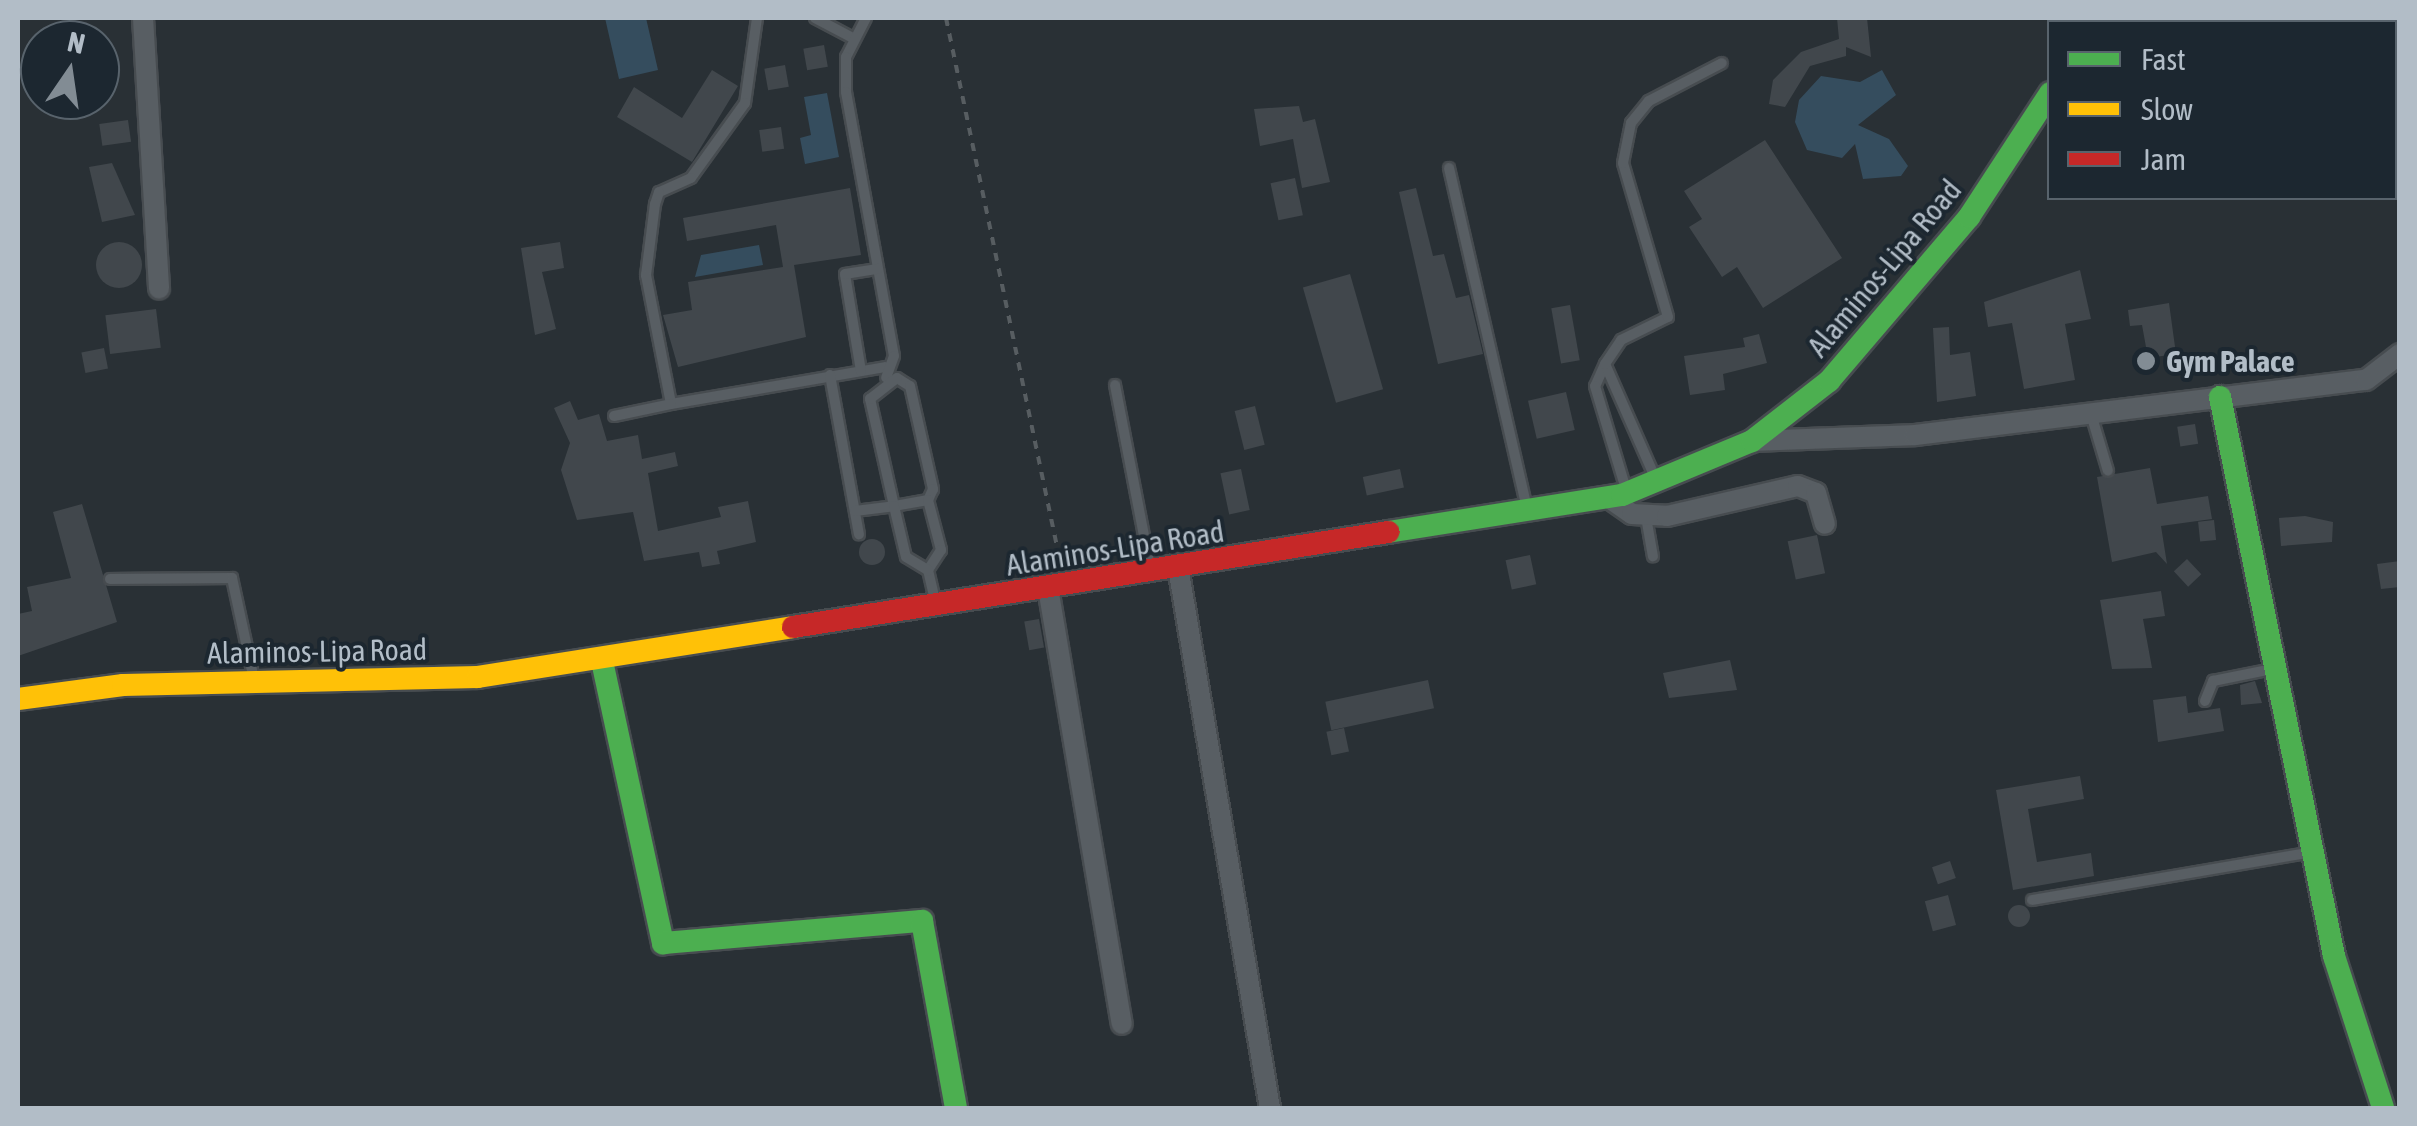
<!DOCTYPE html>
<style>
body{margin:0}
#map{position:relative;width:2417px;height:1126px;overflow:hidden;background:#293035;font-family:"Asap Condensed",sans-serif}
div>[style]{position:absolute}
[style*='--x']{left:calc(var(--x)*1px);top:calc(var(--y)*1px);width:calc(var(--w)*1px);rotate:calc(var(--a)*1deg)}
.water>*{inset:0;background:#354d5e}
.river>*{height:35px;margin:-17.5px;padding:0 17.5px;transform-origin:17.5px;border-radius:17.5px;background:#354d5e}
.building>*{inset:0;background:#41474c;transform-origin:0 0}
.round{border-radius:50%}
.path>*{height:4px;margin-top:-2px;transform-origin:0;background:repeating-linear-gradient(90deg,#575d61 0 8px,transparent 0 16px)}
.roads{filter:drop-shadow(2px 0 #474c50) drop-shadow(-2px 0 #474c50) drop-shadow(0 2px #474c50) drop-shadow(0 -2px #474c50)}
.lane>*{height:10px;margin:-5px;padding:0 5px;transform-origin:5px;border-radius:5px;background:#585e63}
.street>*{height:20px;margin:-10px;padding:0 10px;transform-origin:10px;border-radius:10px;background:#585e63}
.fast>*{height:22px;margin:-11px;padding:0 11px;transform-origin:11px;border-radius:11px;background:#4caf50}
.slow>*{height:22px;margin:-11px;padding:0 11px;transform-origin:11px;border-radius:11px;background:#ffc107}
.jam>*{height:22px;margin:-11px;padding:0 11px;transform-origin:11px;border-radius:11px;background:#c62828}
.dots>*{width:28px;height:28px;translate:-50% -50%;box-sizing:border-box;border:5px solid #1c2730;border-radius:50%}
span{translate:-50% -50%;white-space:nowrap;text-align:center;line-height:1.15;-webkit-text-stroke:8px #1c2730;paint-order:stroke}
.street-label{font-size:30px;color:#b2bdc7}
.poi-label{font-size:30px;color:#b2bdc7;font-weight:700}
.left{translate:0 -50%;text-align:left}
.frame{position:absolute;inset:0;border:20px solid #b2bdc7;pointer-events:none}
.legend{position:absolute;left:2047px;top:20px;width:350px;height:180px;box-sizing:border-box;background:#1c2730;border:2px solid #58636c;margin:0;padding:12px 18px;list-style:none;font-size:30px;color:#b2bdc7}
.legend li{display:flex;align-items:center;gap:20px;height:50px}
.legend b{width:50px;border:2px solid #58636c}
.north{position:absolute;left:20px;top:20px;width:100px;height:100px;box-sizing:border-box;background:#1c2730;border:2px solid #58636c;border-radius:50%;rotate:13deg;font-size:28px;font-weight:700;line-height:40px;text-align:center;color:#b2bdc7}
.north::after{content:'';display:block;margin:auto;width:35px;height:45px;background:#828c94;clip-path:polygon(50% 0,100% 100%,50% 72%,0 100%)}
</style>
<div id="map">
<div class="water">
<div style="clip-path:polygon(605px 18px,646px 18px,658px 70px,619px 79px)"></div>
<div style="clip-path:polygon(1882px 70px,1896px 95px,1858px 125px,1889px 139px,1908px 166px,1901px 176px,1863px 179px,1855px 144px,1842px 158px,1807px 150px,1795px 122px,1799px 100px,1821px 76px,1860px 82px)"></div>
<div style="clip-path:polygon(827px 93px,839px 157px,805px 164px,800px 138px,811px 135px,804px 97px)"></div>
<div style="clip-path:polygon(759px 245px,763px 265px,695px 277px,701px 255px)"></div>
</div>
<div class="river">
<div style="--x:2137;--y:18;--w:4;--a:63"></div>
<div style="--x:2278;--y:22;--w:5;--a:-53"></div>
</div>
<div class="building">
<div style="clip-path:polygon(1837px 18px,1867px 18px,1871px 57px,1846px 47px,1846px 56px,1810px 66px,1785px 107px,1769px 104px,1773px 80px,1801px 52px,1839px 39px)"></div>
<div style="left:824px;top:45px;width:22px;height:21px;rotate:80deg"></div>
<div style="left:100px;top:59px;width:16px;height:24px"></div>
<div style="left:785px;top:65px;width:22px;height:21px;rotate:80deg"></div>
<div style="clip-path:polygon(712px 70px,738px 86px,692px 162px,617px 117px,634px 87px,682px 118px)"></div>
<div style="clip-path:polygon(1299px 106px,1303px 122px,1315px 119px,1330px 182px,1302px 188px,1293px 139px,1260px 146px,1254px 109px)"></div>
<div style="left:128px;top:120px;width:22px;height:29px;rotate:82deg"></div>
<div style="left:781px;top:127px;width:22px;height:22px;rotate:82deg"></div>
<div style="clip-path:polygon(1765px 140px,1842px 258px,1763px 308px,1737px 267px,1722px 277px,1689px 227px,1702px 219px,1684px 191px)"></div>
<div style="clip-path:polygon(112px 163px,135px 215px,102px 222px,89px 167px)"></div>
<div style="left:1295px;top:178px;width:38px;height:25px;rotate:78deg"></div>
<div style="clip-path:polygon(850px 188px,861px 255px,794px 265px,806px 337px,678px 367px,663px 315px,692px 310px,688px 282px,783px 267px,776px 225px,687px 241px,683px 218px)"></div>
<div style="clip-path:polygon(1416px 188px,1433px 256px,1444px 254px,1456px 298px,1469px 295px,1483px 354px,1438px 364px,1399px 192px)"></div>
<div style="clip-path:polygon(560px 242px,564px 268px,542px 272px,556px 329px,535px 335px,521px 248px)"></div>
<div class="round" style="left:96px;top:242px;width:46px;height:46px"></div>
<div style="clip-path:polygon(2080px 270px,2091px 319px,2065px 324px,2075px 380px,2024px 389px,2012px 323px,1988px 327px,1984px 302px)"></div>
<div style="left:1350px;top:274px;width:120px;height:49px;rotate:74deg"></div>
<div style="clip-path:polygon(2169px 303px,2176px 354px,2148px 358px,2142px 325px,2130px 326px,2128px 310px)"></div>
<div style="left:1570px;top:305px;width:56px;height:19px;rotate:80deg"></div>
<div style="left:156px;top:309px;width:39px;height:51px;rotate:83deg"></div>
<div style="clip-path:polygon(1949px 327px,1950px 355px,1970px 352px,1976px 396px,1937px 402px,1933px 328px)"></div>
<div style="clip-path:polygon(1759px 334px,1767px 363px,1723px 374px,1725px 390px,1690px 395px,1684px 356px,1745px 347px,1743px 338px)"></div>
<div style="left:104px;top:348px;width:21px;height:23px;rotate:79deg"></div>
<div style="left:1566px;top:392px;width:39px;height:39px;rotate:77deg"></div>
<div style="clip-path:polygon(570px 401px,578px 420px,599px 414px,607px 441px,638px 435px,642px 459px,675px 452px,678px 466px,648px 473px,658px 531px,721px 517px,718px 507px,748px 501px,756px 542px,717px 551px,720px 564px,702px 567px,699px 552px,644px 561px,633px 512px,577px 520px,561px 470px,570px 443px,554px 408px)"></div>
<div style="left:1255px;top:406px;width:40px;height:21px;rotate:76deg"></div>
<div style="left:2195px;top:424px;width:20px;height:18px;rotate:81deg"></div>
<div style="clip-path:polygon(2150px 468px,2157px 504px,2208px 496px,2212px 519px,2161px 526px,2167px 564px,2156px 552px,2112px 562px,2097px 477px)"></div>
<div style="left:1241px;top:469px;width:42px;height:21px;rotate:78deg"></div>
<div style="left:1400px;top:469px;width:19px;height:38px;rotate:78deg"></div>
<div style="clip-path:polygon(82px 504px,117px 622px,18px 656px,18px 614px,32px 611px,27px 587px,71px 578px,53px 512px)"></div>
<div style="clip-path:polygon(2305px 516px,2333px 522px,2332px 542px,2281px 546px,2279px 518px)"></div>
<div style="left:2214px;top:520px;width:20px;height:16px;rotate:84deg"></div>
<div style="left:1817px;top:535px;width:39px;height:30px;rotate:78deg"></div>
<div class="round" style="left:859px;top:539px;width:26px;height:26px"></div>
<div style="left:1530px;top:555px;width:30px;height:25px;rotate:78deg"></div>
<div style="left:2187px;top:559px;width:21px;height:18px;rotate:47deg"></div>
<div style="clip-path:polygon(2400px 561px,2400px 587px,2381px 589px,2377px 564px)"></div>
<div style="clip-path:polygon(2161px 591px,2165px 616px,2143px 619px,2152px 668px,2112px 669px,2100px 600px)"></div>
<div style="left:1039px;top:619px;width:29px;height:15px;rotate:80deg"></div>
<div style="clip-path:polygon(1730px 660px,1737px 690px,1669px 698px,1663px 673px)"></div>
<div style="left:1428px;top:680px;width:29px;height:105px;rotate:78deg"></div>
<div style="clip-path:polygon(2255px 681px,2262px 703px,2241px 705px,2240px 685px)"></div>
<div style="clip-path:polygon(2186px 696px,2188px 713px,2220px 708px,2224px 731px,2158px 742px,2153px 700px)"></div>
<div style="left:1344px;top:728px;width:24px;height:18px;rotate:78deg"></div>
<div style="clip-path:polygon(2080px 776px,2084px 799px,2028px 809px,2037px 862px,2091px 853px,2094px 876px,2013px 890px,1996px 790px)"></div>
<div style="left:1950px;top:861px;width:18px;height:19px;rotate:71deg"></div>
<div style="left:1948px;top:895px;width:31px;height:24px;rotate:75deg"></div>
<div class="round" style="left:2008px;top:905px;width:22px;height:22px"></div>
</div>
<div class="path">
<div style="--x:946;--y:18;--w:555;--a:78.14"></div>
</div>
<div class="roads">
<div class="lane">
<div style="--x:757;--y:18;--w:86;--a:98"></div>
<div style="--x:745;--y:103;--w:92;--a:125.8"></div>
<div style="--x:691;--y:178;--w:35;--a:156"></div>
<div style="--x:659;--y:192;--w:13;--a:108"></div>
<div style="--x:655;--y:204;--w:72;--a:97.2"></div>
<div style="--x:646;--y:275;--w:131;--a:79"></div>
<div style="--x:671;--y:404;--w:217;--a:-9.8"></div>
<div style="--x:815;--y:18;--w:43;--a:27.8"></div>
<div style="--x:866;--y:18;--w:44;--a:117.1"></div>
<div style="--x:846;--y:57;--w:35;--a:90"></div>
<div style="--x:846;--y:92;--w:268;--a:79.7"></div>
<div style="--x:894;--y:356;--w:23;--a:110"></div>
<div style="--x:1449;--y:168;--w:344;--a:77.1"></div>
<div style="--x:1605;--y:364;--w:24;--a:114"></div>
<div style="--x:1595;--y:386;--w:104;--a:73.3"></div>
<div style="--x:861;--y:371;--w:98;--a:-99.4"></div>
<div style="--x:845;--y:274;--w:33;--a:-9"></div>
<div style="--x:830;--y:375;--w:162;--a:79.7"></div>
<div style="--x:897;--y:378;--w:15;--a:32"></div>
<div style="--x:910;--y:386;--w:106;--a:77.4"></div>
<div style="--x:933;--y:489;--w:12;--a:114"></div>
<div style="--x:928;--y:500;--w:35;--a:170"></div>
<div style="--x:894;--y:506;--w:110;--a:-102.6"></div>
<div style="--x:870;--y:399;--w:34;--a:-38"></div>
<div style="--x:1115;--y:385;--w:184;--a:79.1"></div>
<div style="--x:2091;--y:414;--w:59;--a:73.4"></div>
<div style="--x:614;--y:416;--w:58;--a:-11.9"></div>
<div style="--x:1654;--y:475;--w:121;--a:-113.8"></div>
<div style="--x:1605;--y:364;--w:29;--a:-56"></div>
<div style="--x:1621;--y:340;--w:52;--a:-26.1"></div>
<div style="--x:1668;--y:317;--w:160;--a:-106.3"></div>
<div style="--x:1623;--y:163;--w:41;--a:-78.7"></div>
<div style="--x:1631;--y:123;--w:28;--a:-51"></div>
<div style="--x:1649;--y:101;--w:82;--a:-27.5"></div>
<div style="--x:928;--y:500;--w:52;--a:75.4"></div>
<div style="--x:941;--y:550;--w:24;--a:123"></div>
<div style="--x:928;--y:570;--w:28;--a:77"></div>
<div style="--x:855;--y:511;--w:39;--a:-7"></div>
<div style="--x:894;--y:506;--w:52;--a:76.8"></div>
<div style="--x:906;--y:557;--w:26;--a:31"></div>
<div style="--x:1646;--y:517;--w:40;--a:80"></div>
<div style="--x:110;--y:579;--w:122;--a:-0.5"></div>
<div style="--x:232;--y:578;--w:99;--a:77.8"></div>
<div style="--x:2205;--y:701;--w:22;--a:-68"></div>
<div style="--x:2213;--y:681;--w:60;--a:-11.5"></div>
<div style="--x:2032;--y:900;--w:285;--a:-9.7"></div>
</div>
<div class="street">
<div style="--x:143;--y:18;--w:271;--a:86.6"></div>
<div style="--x:1754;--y:441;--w:161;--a:-2.1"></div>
<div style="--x:1915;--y:435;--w:454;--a:-7"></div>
<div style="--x:2366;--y:380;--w:43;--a:-37.4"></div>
<div style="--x:1609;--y:498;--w:28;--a:35"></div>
<div style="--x:1632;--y:514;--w:35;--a:3"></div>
<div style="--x:1667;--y:516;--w:134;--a:-12.9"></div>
<div style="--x:1798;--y:486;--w:19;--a:21"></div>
<div style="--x:1816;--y:493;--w:32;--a:74"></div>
<div style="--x:1178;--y:567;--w:549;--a:80.35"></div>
<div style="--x:1048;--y:588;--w:442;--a:80.4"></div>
</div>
<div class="fast">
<div style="--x:2095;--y:22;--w:6;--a:-45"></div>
<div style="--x:2220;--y:397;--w:571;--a:78.47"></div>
<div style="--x:2334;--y:956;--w:160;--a:72.1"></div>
<div style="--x:1388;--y:532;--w:237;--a:-9"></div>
<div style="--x:1622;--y:495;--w:141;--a:-22.6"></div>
<div style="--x:1752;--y:441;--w:98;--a:-37.9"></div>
<div style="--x:1829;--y:381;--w:216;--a:-49.5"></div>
<div style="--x:1969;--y:217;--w:148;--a:-56.8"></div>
<div style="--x:602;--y:661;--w:289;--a:77.8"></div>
<div style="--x:663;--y:943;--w:260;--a:-4.9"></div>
<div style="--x:922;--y:921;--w:190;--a:79.7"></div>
</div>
<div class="slow">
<div style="--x:18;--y:699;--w:106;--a:-7.6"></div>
<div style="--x:123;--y:685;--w:355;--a:-1.3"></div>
<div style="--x:478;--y:677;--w:319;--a:-9"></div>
</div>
<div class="jam">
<div style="--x:793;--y:627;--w:603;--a:-9.07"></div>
</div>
</div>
<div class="dots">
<div style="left:2146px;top:361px;background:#828c94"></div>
</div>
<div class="street-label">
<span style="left:1884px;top:268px;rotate:-50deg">Alaminos-Lipa Road</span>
<span style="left:1115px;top:548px;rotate:-9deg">Alaminos-Lipa Road</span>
<span style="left:317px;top:651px;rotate:-1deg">Alaminos-Lipa Road</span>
</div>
<div class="poi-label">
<span class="left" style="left:2166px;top:361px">Gym Palace</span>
</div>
<div class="frame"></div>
<ul class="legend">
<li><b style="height:12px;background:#4caf50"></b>Fast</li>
<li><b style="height:12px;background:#ffc107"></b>Slow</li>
<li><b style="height:12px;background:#c62828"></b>Jam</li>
</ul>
<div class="north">N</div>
</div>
